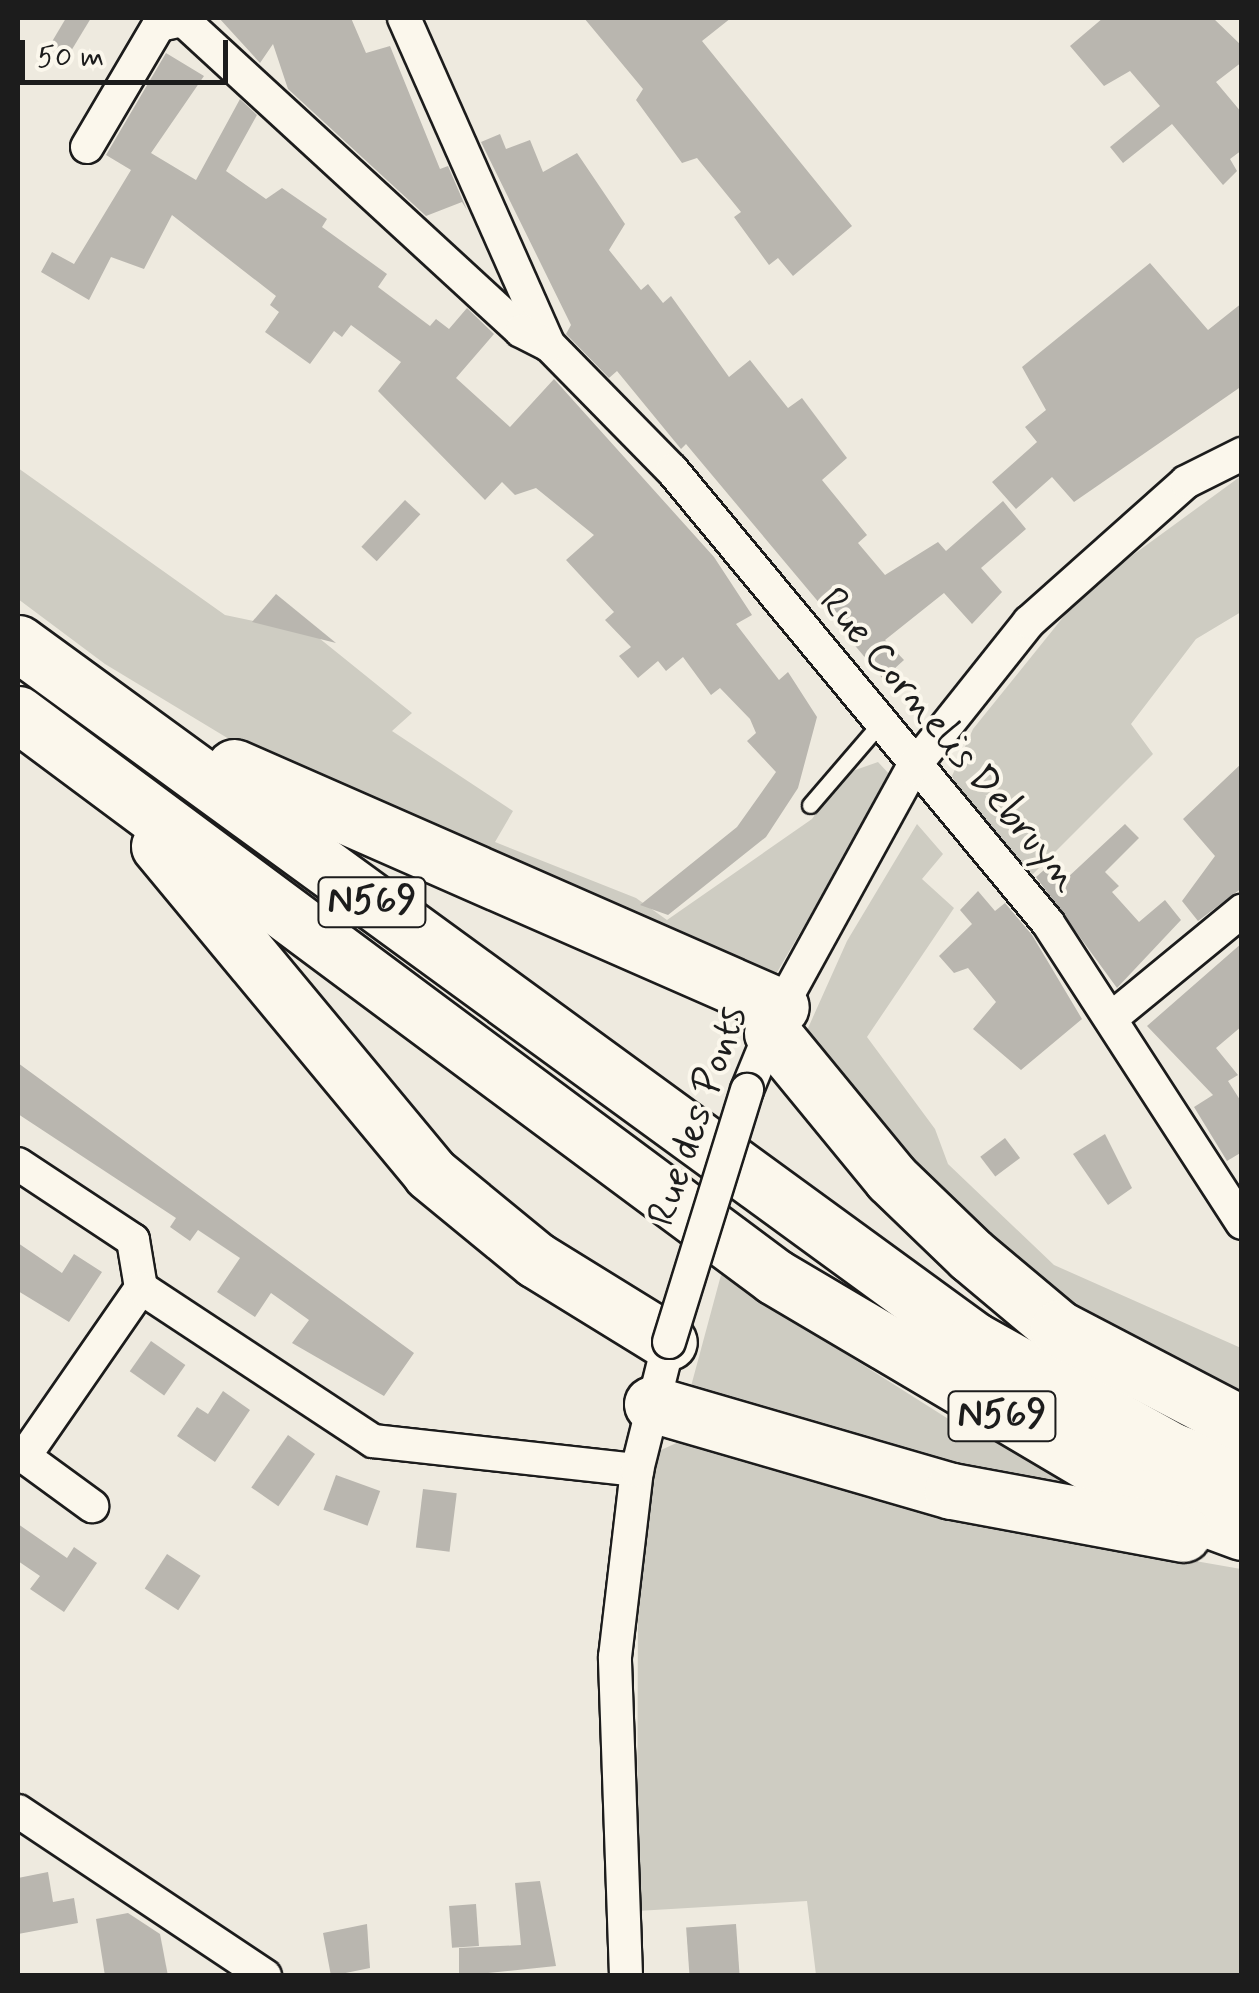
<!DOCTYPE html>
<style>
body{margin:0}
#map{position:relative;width:1259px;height:1993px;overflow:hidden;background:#eeeadf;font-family:Mynerve,sans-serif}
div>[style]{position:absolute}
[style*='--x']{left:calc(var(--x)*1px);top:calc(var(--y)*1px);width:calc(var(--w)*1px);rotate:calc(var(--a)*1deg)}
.green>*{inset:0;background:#ceccc2}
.building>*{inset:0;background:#b9b6af;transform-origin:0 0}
.roads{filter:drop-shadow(2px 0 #1c1c1c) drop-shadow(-2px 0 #1c1c1c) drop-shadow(0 2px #1c1c1c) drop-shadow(0 -2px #1c1c1c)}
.lane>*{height:15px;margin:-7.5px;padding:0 7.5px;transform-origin:7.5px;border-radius:7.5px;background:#fbf7ec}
.street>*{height:32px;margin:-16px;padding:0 16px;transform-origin:16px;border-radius:16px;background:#fbf7ec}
.highway>*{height:55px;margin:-27.5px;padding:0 27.5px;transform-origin:27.5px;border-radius:27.5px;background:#fbf7ec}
.bridges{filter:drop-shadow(2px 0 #1c1c1c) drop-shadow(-2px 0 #1c1c1c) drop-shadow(0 2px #1c1c1c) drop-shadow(0 -2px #1c1c1c)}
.street-bridge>*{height:32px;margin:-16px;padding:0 16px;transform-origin:16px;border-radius:16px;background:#fbf7ec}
span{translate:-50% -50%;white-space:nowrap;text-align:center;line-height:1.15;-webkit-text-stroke:8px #fbf7ec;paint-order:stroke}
.shield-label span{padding:2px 8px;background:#fbf7ec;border:2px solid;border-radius:8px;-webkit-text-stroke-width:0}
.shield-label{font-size:38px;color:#1c1c1c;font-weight:700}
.street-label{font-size:40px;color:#1c1c1c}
.frame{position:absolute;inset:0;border:20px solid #1c1c1c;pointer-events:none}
.scale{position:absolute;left:20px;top:40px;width:208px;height:45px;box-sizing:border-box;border:5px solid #1c1c1c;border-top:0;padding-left:12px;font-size:30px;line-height:35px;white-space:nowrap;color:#1c1c1c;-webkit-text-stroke:8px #fbf7ec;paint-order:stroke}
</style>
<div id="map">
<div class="green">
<div style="clip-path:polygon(18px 468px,225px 615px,314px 634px,412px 713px,392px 731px,513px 811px,495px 842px,636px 898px,667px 920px,812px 819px,844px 774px,878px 762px,891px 776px,772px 981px,234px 742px,105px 664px,18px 599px)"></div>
<div style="clip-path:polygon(1241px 476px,1241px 612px,1196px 639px,1131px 724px,1153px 754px,1025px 882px,967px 811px,952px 776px,973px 729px,1085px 590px)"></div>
<div style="clip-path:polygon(917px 824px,943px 854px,922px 879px,954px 908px,867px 1037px,935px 1129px,948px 1164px,1054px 1265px,1241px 1348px,1241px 1411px,1096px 1340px,933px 1202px,800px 1046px,847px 941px)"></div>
<div style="clip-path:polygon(721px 1275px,950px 1420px,1090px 1488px,1133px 1525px,690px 1390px)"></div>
<div style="clip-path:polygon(683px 1440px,965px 1521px,1241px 1569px,1241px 1975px,816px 1975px,807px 1901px,637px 1911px,638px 1593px,650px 1455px)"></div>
</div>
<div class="building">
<div style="clip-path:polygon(66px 18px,91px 18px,68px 56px,50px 45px)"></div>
<div style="clip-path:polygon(219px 18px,351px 18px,366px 53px,390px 46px,440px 169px,448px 166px,467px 210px,462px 202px,426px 216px,288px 89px,273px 44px,260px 63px)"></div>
<div style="clip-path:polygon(584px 18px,731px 18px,702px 41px,852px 226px,793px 276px,778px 258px,769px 265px,734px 217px,741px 212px,697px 158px,682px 163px,636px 100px,643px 89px)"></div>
<div style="clip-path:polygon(1103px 18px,1213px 18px,1242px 46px,1242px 62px,1216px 82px,1242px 113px,1242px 150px,1230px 159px,1237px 171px,1223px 185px,1172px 124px,1123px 163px,1110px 147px,1160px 106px,1130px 71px,1104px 86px,1070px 46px)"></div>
<div style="clip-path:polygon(166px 53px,204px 76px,151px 153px,196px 180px,240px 99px,257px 115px,226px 171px,266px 199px,282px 188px,327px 219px,322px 227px,387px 274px,378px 287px,430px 326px,436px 319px,449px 329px,467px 308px,494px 334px,456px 378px,510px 427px,554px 379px,714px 557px,752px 615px,736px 624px,779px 680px,788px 672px,817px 717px,798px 788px,766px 837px,668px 915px,640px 905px,737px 827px,776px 772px,747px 741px,756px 733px,750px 719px,720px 688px,711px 695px,683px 657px,666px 671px,658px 661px,638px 678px,619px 656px,631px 647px,605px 620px,614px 612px,566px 560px,594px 535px,536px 488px,515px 495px,502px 482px,485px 500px,378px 391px,401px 362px,351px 325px,342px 337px,334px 331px,310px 364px,265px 332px,279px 312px,270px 305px,276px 296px,172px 215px,144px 269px,111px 257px,89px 300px,41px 272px,52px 252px,74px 264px,131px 170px,106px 155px)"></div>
<div style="clip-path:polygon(500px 134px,506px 149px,530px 140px,543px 172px,577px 153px,625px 224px,609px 250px,641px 290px,648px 284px,663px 303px,671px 296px,729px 377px,750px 360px,788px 408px,802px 398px,847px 458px,822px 480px,867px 535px,858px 543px,885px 575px,938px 542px,946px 551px,1003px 501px,1026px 529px,981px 568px,1002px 592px,972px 624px,944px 593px,885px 640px,904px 660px,883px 679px,686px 444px,681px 449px,617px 371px,609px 378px,566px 334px,571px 325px,481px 142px)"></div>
<div style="clip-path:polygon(1150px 263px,1208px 330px,1242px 303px,1242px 386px,1074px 502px,1052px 477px,1016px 509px,992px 482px,1037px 442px,1025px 427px,1046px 410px,1022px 367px)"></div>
<div style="left:405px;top:500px;width:21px;height:64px;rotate:43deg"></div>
<div style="clip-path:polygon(276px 594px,336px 643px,252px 622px)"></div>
<div style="clip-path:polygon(1242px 763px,1242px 888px,1198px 921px,1182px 901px,1215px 856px,1183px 819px)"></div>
<div style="clip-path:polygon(1125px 824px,1139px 838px,1105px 872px,1119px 886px,1112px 892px,1139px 922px,1165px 900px,1181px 920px,1117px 988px,1036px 877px,1052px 863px,1066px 879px)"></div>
<div style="clip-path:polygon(978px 891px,995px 911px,1005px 903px,1032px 935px,1082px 1019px,1021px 1070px,973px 1029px,996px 1002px,968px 968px,954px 973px,939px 956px,972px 924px,960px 910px)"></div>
<div style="clip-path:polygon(1242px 943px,1242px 1026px,1216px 1048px,1238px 1075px,1228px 1081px,1242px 1103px,1242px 1152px,1227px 1161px,1194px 1107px,1213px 1095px,1147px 1026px)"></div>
<div style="clip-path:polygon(18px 1063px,414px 1353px,384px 1396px,292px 1343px,309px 1320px,271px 1293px,255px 1317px,217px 1292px,240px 1258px,198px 1230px,190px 1241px,170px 1227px,176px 1218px,18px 1114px)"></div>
<div style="clip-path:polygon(1105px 1134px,1132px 1188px,1108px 1205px,1073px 1154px)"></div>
<div style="left:1005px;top:1138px;width:25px;height:31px;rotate:53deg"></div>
<div style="clip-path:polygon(18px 1243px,62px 1273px,74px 1254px,102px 1272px,69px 1322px,18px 1291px)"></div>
<div style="left:151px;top:1341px;width:42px;height:37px;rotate:35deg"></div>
<div style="clip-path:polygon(223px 1391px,250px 1410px,215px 1462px,177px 1436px,197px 1407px,208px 1414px)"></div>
<div style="left:288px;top:1435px;width:33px;height:64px;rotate:35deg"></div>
<div style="left:336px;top:1475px;width:47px;height:37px;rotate:20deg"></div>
<div style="left:423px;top:1489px;width:34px;height:59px;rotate:7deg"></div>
<div style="clip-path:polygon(18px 1524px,67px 1558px,74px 1547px,97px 1563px,64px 1612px,30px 1589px,40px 1576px,18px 1561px)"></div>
<div style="left:167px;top:1554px;width:40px;height:41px;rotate:33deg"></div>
<div style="clip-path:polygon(48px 1872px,53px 1902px,74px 1898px,78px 1923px,18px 1934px,18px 1878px)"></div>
<div style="clip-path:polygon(540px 1881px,556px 1966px,459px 1976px,459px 1948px,521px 1945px,515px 1883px)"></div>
<div style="left:476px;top:1904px;width:42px;height:27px;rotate:86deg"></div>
<div style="clip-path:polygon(128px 1913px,160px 1934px,168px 1976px,105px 1976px,96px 1919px)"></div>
<div style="clip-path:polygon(367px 1924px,370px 1968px,331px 1976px,323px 1933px)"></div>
<div style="left:736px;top:1924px;width:52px;height:50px;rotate:86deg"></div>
</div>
<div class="roads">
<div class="lane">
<div style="--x:810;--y:805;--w:104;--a:-49.3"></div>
</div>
<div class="street">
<div style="--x:404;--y:18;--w:358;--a:66.1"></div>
<div style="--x:549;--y:345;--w:175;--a:45.5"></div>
<div style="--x:672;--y:470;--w:589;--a:50.31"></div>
<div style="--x:1048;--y:923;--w:357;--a:57.1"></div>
<div style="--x:87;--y:147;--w:142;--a:-59.5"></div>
<div style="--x:159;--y:25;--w:25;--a:-12"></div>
<div style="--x:183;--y:20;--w:459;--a:42.6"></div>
<div style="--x:521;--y:331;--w:31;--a:27"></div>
<div style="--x:1114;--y:1016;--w:166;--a:-39.4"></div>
<div style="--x:747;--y:1090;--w:90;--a:-67.7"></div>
<div style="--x:781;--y:1007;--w:272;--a:-61.2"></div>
<div style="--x:912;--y:769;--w:188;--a:-51.5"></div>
<div style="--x:1029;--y:622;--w:210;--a:-41.7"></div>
<div style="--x:1186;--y:482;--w:63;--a:-26.6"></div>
<div style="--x:18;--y:1164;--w:138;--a:33.5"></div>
<div style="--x:133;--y:1240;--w:49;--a:80.5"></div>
<div style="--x:141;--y:1288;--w:206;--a:124.7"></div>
<div style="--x:141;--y:1288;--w:278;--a:33.4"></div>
<div style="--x:373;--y:1441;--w:266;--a:6.3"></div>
<div style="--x:18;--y:1452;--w:92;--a:36.1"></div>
<div style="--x:18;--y:1811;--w:297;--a:33.7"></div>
<div style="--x:626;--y:1976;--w:319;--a:-92"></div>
<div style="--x:615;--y:1657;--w:188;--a:-83.3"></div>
<div style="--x:637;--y:1470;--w:132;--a:-76"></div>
</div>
<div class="highway">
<div style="--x:18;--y:643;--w:1183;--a:36.1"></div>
<div style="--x:974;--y:1340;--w:228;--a:29.2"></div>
<div style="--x:1173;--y:1451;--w:74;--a:20.6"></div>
<div style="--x:18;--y:714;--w:943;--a:36.64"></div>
<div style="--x:775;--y:1277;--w:432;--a:30.6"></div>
<div style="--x:1147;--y:1497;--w:101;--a:20.2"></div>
<div style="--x:234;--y:767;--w:597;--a:23.69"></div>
<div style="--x:159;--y:846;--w:425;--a:50.3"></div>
<div style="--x:430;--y:1173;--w:137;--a:39.4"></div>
<div style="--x:536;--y:1260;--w:156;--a:31.7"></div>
<div style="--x:772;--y:1033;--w:188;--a:50.6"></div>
<div style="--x:891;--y:1178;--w:111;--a:43.9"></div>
<div style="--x:971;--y:1255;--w:114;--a:40"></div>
<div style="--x:1058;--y:1328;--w:208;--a:27.6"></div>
<div style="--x:652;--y:1404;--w:312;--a:16.2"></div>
<div style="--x:952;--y:1491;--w:235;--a:10.5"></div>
</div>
</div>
<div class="bridges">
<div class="street-bridge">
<div style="--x:669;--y:1342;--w:264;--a:-72.8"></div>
</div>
</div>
<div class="shield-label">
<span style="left:372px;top:902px">N569</span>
<span style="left:1002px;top:1416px">N569</span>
</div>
<div class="street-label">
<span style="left:949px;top:740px;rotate:50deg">Rue Cornelis Debruyn</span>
<span style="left:698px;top:1116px;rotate:-71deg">Rue des Ponts</span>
</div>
<div class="frame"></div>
<div class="scale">50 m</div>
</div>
